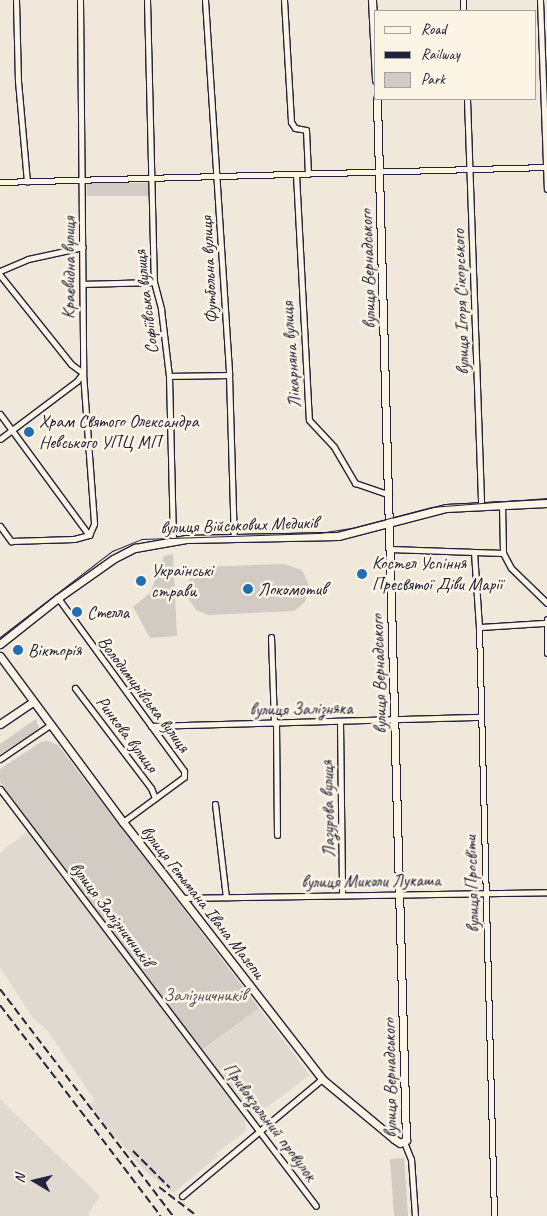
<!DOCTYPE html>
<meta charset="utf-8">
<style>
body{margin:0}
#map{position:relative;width:547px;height:1216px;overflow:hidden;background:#efe8db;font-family:Caveat,sans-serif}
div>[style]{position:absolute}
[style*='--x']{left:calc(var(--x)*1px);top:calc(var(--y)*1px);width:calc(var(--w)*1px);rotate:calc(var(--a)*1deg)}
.built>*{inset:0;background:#e0d9cf;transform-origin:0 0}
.green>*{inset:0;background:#d1cbc3;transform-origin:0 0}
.roads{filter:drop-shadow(1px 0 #22223b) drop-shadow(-1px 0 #22223b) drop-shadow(0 1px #22223b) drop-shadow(0 -1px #22223b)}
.street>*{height:5px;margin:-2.5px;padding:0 2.5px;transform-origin:2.5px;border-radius:2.5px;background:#fcf5e5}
.secondary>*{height:7px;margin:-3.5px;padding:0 3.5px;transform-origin:3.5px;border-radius:3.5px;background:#fcf5e5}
.tram>*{height:1px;margin:-0.5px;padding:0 0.5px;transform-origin:0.5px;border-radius:0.5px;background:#22223b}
.rail>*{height:2px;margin-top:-1px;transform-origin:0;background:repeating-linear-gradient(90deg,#22223b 0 8px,transparent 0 12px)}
.dots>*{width:14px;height:14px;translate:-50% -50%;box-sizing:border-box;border:2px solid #fcf5e5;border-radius:50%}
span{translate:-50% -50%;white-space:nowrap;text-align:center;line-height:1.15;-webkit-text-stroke:5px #fcf5e5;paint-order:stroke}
.street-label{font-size:18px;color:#22223b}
.poi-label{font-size:18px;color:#22223b}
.left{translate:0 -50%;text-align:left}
.park-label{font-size:18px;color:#575564}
.legend{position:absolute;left:374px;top:10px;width:162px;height:90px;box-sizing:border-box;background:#fcf5e5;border:1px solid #a5a1a1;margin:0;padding:6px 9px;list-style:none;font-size:15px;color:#22223b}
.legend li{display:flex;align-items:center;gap:10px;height:25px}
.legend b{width:25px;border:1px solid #a5a1a1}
.north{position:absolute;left:10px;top:1156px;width:50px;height:50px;-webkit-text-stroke:4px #fcf5e5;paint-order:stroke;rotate:279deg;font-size:14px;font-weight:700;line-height:20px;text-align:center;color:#22223b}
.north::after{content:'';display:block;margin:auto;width:18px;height:22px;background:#22223b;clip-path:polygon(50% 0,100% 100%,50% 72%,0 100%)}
</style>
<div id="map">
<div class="built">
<div style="clip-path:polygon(28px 831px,245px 1119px,246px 1131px,216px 1153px,218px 1156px,173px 1193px,144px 1170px,110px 1131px,90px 1104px,95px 1101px,48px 1031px,32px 1017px,0 967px,0 853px)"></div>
<div style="left:259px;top:1008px;width:84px;height:71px;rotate:53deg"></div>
<div style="clip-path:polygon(0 1099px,100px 1196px,88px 1214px,90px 1216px,0 1216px)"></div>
</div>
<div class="green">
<div style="left:150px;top:183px;width:13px;height:63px;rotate:90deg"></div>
<div style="clip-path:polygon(173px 554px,177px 636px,150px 638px,133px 607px,150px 593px,164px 556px)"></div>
<div style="clip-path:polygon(284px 564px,302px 570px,309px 585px,305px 602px,294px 611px,208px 615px,196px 610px,188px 598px,189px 580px,202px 567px)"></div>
<div style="clip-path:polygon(36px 719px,39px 728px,35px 732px,0 754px,0 744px)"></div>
<div style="clip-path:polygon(48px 741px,58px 745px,259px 1008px,202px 1050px,0 782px,0 769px,41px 742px)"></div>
<div style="left:404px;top:1158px;width:58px;height:14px;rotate:86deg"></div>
</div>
<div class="roads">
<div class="street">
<div style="--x:16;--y:0;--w:81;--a:88.6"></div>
<div style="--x:18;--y:81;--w:101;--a:84.9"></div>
<div style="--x:80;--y:0;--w:373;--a:89.5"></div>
<div style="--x:83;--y:373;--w:151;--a:85.8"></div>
<div style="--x:94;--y:524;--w:12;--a:114"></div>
<div style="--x:147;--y:0;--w:282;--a:88.6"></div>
<div style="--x:154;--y:282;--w:28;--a:75"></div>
<div style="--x:161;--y:309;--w:67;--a:83.2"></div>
<div style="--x:169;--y:376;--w:164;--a:88.6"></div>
<div style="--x:205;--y:0;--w:376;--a:86.3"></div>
<div style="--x:229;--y:375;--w:164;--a:88.3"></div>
<div style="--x:284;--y:0;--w:122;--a:86.7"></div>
<div style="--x:291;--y:122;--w:7;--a:56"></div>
<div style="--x:295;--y:128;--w:11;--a:10"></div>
<div style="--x:306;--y:130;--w:44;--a:87.4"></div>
<div style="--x:463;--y:0;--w:11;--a:90"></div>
<div style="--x:540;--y:0;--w:189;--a:87.9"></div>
<div style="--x:467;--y:99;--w:406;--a:88"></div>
<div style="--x:296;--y:174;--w:246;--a:87"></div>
<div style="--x:309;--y:420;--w:37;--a:47"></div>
<div style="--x:334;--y:447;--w:42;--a:59.7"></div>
<div style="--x:355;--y:483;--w:36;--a:19"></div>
<div style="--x:0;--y:182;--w:547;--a:-1.57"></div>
<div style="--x:0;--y:271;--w:30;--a:-23"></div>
<div style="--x:28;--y:259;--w:56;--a:-12.3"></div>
<div style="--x:0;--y:275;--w:114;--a:51.4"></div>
<div style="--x:71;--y:364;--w:15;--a:37"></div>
<div style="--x:83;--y:373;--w:10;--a:127"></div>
<div style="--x:77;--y:381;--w:96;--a:143"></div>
<div style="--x:83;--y:284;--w:71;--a:-1.6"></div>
<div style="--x:169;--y:376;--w:60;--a:-1"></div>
<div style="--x:0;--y:414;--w:150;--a:53.7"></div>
<div style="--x:502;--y:504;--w:49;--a:88.8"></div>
<div style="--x:0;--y:526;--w:19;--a:54"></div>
<div style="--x:11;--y:541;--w:63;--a:-1.8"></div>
<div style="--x:74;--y:539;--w:16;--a:-15"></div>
<div style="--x:390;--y:549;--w:113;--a:2"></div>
<div style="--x:503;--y:553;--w:17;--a:62"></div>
<div style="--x:511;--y:568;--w:50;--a:44.2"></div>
<div style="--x:474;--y:552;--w:75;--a:86.2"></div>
<div style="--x:479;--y:627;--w:589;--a:88.54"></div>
<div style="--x:58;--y:598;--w:214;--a:53.9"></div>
<div style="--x:184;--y:771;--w:6;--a:90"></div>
<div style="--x:184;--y:777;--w:76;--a:143.6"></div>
<div style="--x:547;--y:619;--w:34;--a:90"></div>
<div style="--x:479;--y:627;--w:66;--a:-3.5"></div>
<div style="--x:271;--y:637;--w:86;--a:88"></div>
<div style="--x:75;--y:688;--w:126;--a:52.8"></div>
<div style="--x:151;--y:788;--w:11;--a:68"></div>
<div style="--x:276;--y:722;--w:113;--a:89.5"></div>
<div style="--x:340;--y:722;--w:173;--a:89.3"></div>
<div style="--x:151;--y:726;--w:330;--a:-1.6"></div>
<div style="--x:0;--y:759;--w:60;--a:-34.2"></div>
<div style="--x:0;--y:789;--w:523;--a:52.85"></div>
<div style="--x:215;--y:804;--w:94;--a:83.3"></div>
<div style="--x:181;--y:898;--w:366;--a:-0.9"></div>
<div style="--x:404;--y:1142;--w:18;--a:68"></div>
<div style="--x:411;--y:1159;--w:57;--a:86"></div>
<div style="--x:182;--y:1196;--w:182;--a:-39.9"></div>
</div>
<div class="secondary">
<div style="--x:372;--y:0;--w:80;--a:87.1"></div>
<div style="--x:0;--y:644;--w:74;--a:-38.4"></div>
<div style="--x:58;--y:598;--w:67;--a:-35.3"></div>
<div style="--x:113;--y:559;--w:25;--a:-27"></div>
<div style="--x:135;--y:548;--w:52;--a:-10"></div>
<div style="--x:186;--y:539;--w:152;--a:-1.1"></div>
<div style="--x:338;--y:536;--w:112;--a:-14.5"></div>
<div style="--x:446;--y:508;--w:101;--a:-2.8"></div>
<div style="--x:0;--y:656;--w:207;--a:53.5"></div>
<div style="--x:123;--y:822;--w:325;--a:52.2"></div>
<div style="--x:322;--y:1079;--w:94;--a:39.8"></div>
<div style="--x:394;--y:1139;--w:7;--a:34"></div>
<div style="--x:400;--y:1143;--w:7;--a:-27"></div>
<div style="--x:406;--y:1140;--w:1041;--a:-91.6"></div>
<div style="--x:0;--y:724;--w:40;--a:-34"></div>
</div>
</div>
<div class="tram">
<div style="--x:0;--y:637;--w:141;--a:-37.5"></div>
<div style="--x:112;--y:551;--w:31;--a:-22"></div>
<div style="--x:141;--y:539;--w:178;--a:-1.9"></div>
<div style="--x:319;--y:533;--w:37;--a:-9"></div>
<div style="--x:356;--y:527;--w:78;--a:-14.9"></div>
<div style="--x:431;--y:507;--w:116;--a:-4.4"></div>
</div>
<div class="rail">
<div style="--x:0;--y:989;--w:285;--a:52.7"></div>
<div style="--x:0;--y:1005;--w:265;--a:52.7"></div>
<div style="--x:133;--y:1151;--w:52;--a:45"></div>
<div style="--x:159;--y:1187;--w:48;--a:37.3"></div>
</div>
<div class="dots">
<div style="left:29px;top:432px;background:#1f6fb2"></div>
<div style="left:362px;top:574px;background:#1f6fb2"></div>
<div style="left:141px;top:581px;background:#1f6fb2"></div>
<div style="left:248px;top:589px;background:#1f6fb2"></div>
<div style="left:77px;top:612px;background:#1f6fb2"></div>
<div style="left:18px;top:650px;background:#1f6fb2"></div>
</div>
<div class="street-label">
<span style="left:69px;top:268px;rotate:-90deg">Краєвидна вулиця</span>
<span style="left:368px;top:269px;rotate:-92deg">вулиця Вернадського</span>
<span style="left:209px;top:270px;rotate:-93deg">Футбольна вулиця</span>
<span style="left:146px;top:302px;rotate:-97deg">Софіївська вулиця</span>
<span style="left:461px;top:302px;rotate:-92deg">вулиця Ігоря Сікорського</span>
<span style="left:291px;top:355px;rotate:-94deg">Лікарняна вулиця</span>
<span style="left:239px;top:525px;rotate:-2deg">вулиця Військових Медиків</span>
<span style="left:379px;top:674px;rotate:-92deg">вулиця Вернадського</span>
<span style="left:144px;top:694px;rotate:53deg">Володимирівська вулиця</span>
<span style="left:301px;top:709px;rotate:-1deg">вулиця Залізняка</span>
<span style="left:127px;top:734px;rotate:53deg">Ринкова вулиця</span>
<span style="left:328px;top:809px;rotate:-91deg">Лазурова вулиця</span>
<span style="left:371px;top:881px;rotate:-1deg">вулиця Миколи Лукаша</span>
<span style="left:472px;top:884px;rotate:-92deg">вулиця Просвіти</span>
<span style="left:203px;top:902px;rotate:52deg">вулиця Гетьмана Івана Мазепи</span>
<span style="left:112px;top:914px;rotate:53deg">вулиця Залізничників</span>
<span style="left:390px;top:1078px;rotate:-91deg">вулиця Вернадського</span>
<span style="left:270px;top:1122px;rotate:53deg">Привокзальний провулок</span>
</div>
<div class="poi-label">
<span class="left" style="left:39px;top:432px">Храм Святого Олександра<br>Невського УПЦ МП</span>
<span class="left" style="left:372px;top:574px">Костел Успіння<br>Пресвятої Діви Марії</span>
<span class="left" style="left:151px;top:581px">Українські<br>страви</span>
<span class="left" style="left:258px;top:589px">Локомотив</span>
<span class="left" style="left:87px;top:612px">Стелла</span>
<span class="left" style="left:28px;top:650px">Вікторія</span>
</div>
<div class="park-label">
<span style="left:205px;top:995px">Залізничників</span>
</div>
<ul class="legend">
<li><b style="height:6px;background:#fcf5e5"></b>Road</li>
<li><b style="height:6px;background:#22223b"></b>Railway</li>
<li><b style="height:14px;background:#d1cbc3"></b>Park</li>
</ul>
<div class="north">N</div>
</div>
